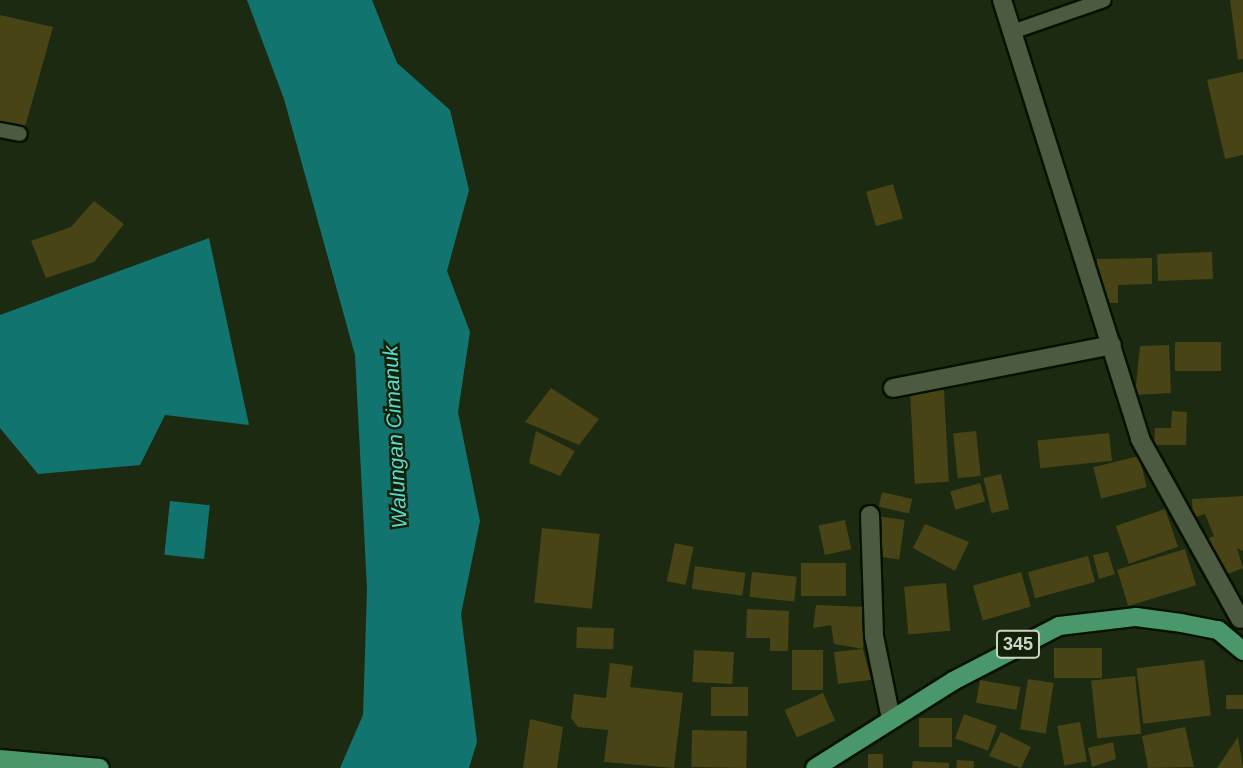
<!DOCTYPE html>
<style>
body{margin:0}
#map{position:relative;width:1243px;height:768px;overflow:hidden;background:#1c2a11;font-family:Arial,sans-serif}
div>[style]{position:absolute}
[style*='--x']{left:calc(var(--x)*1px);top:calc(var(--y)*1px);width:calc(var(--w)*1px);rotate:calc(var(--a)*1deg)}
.water>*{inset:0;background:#12746e;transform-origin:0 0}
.building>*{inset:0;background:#494415;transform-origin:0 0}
.roads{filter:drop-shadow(2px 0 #061200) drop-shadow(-2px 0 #061200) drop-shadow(0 2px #061200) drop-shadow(0 -2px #061200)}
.service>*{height:14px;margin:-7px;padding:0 7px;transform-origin:7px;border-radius:7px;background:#4b5a40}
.minor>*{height:18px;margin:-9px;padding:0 9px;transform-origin:9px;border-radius:9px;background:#4b5a40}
.primary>*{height:18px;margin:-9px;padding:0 9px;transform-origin:9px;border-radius:9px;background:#4a976c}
span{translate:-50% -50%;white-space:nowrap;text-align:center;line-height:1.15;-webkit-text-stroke:5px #132008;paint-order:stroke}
.shield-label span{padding:2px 5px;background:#132008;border:2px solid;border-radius:5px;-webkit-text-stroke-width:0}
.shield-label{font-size:18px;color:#cdd6c6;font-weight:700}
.water-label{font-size:21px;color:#5adad1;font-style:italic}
</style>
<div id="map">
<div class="water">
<div style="clip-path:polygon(247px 0,372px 0,397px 63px,450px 110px,469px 190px,447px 271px,470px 332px,458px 412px,480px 521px,461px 614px,477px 742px,469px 768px,340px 768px,363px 715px,367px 589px,355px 355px,284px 99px)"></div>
<div style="clip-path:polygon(209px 238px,249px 425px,165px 415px,140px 465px,38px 474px,0 428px,0 315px)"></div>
<div style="left:170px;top:501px;width:40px;height:54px;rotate:6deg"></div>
</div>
<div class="building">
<div style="clip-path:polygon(1230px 0,1243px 0,1243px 59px,1238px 60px)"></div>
<div style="clip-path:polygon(0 15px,53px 27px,25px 127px,0 121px)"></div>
<div style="clip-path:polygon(1243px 72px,1243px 155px,1225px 159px,1207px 80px)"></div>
<div style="left:893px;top:184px;width:36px;height:28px;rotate:74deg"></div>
<div style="clip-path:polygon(94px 201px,124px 224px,94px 262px,46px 278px,31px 241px,71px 227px)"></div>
<div style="left:1212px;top:252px;width:27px;height:55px;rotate:88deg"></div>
<div style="clip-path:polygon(1152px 258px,1152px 284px,1118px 285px,1118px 303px,1097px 303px,1097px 259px)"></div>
<div style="left:1175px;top:342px;width:46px;height:29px"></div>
<div style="clip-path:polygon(1169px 345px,1171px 393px,1135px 395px,1140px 346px)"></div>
<div style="clip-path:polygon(551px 388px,599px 419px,579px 445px,525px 422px)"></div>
<div style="left:944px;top:390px;width:92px;height:34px;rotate:87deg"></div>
<div style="clip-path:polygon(1172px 411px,1187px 412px,1186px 445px,1154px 445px,1155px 428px,1171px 428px)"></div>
<div style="clip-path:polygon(536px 431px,575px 451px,560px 476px,529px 463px)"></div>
<div style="left:976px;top:431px;width:45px;height:23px;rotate:84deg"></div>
<div style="left:1109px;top:433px;width:28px;height:72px;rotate:84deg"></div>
<div style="left:1139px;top:456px;width:32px;height:47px;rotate:76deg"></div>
<div style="left:1001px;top:474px;width:36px;height:18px;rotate:77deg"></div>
<div style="left:980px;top:483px;width:19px;height:31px;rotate:74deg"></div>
<div style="left:882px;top:492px;width:31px;height:15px;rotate:13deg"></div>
<div style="clip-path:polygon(1243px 496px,1243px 551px,1237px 548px,1243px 568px,1220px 577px,1205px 540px,1214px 536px,1205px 514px,1193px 518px,1192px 499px)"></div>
<div style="left:1165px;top:509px;width:40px;height:52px;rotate:71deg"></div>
<div style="left:877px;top:516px;width:28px;height:40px;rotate:8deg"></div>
<div style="left:845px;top:520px;width:30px;height:27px;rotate:78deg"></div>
<div style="clip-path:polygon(925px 524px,969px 542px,955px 571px,913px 548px)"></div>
<div style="left:542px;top:528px;width:58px;height:75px;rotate:6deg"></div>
<div style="left:675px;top:543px;width:19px;height:39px;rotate:12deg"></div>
<div style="left:1185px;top:549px;width:38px;height:71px;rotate:73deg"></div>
<div style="clip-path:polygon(1108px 552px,1115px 574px,1099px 579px,1093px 555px)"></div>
<div style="left:1088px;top:556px;width:27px;height:62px;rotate:75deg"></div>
<div style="left:801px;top:563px;width:45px;height:33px"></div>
<div style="left:695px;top:566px;width:51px;height:23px;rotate:8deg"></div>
<div style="left:752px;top:572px;width:45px;height:25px;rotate:6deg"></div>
<div style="left:1021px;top:572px;width:36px;height:50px;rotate:74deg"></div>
<div style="left:946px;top:583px;width:48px;height:42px;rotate:85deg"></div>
<div style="clip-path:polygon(816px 605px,865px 607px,863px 649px,871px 680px,838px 684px,834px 652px,863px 649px,834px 644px,831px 625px,813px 628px)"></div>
<div style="clip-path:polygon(747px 609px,789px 611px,788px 651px,770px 651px,770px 638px,746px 638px)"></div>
<div style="left:577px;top:627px;width:37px;height:21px;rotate:2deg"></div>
<div style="left:1054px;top:648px;width:48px;height:30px"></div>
<div style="left:694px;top:650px;width:40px;height:32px;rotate:3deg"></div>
<div style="left:792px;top:650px;width:31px;height:40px"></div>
<div style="left:1204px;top:660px;width:56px;height:68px;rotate:83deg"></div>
<div style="clip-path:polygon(610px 663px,633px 666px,630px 687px,683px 693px,674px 768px,604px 762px,608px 730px,578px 727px,571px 718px,574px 694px,606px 698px)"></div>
<div style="left:1135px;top:676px;width:58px;height:44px;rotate:84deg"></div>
<div style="left:1028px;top:679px;width:26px;height:51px;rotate:9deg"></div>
<div style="left:980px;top:680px;width:41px;height:23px;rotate:10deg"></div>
<div style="left:711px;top:687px;width:37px;height:29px"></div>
<div style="left:823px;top:693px;width:30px;height:42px;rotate:66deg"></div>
<div style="left:1243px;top:695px;width:14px;height:17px;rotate:90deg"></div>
<div style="left:964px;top:714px;width:35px;height:26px;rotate:20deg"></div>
<div style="left:919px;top:718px;width:33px;height:29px"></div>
<div style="clip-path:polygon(530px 719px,563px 727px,557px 768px,523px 768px)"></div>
<div style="left:1080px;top:722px;width:40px;height:23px;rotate:80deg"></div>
<div style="clip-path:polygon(1185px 727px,1194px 767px,1148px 768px,1142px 736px)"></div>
<div style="left:692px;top:730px;width:55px;height:37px;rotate:1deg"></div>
<div style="clip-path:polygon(1001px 732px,1031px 747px,1021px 768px,989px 756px)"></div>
<div style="clip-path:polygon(1238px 737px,1243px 768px,1217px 768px)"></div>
<div style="clip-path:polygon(1113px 742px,1116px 759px,1092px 767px,1088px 748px)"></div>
<div style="left:883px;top:754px;width:14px;height:15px;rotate:90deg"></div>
<div style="left:957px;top:760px;width:17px;height:8px;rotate:3deg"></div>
<div style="clip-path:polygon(913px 761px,949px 763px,949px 768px,912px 768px)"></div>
</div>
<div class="roads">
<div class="service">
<div style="--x:1012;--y:32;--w:97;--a:-19.2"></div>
<div style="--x:0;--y:130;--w:20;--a:11"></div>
</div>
<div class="minor">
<div style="--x:1002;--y:0;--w:460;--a:72.5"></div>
<div style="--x:1140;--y:439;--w:206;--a:60.9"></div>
<div style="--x:893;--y:388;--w:223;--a:-11.1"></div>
<div style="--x:870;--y:515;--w:121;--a:88.1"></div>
<div style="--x:874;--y:636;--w:85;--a:78.4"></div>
</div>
<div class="primary">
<div style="--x:0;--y:759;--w:100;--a:5.1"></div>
<div style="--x:815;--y:768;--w:163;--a:-32.2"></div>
<div style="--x:953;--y:681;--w:119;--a:-27.4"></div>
<div style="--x:1059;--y:626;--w:78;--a:-6.7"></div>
<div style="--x:1136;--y:617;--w:45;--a:7.6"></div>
<div style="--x:1181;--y:623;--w:38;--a:11"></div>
<div style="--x:1218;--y:630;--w:33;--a:40"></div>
</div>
</div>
<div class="shield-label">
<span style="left:1018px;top:644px">345</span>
</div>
<div class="water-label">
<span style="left:395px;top:437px;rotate:-93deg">Walungan Cimanuk</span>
</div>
</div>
